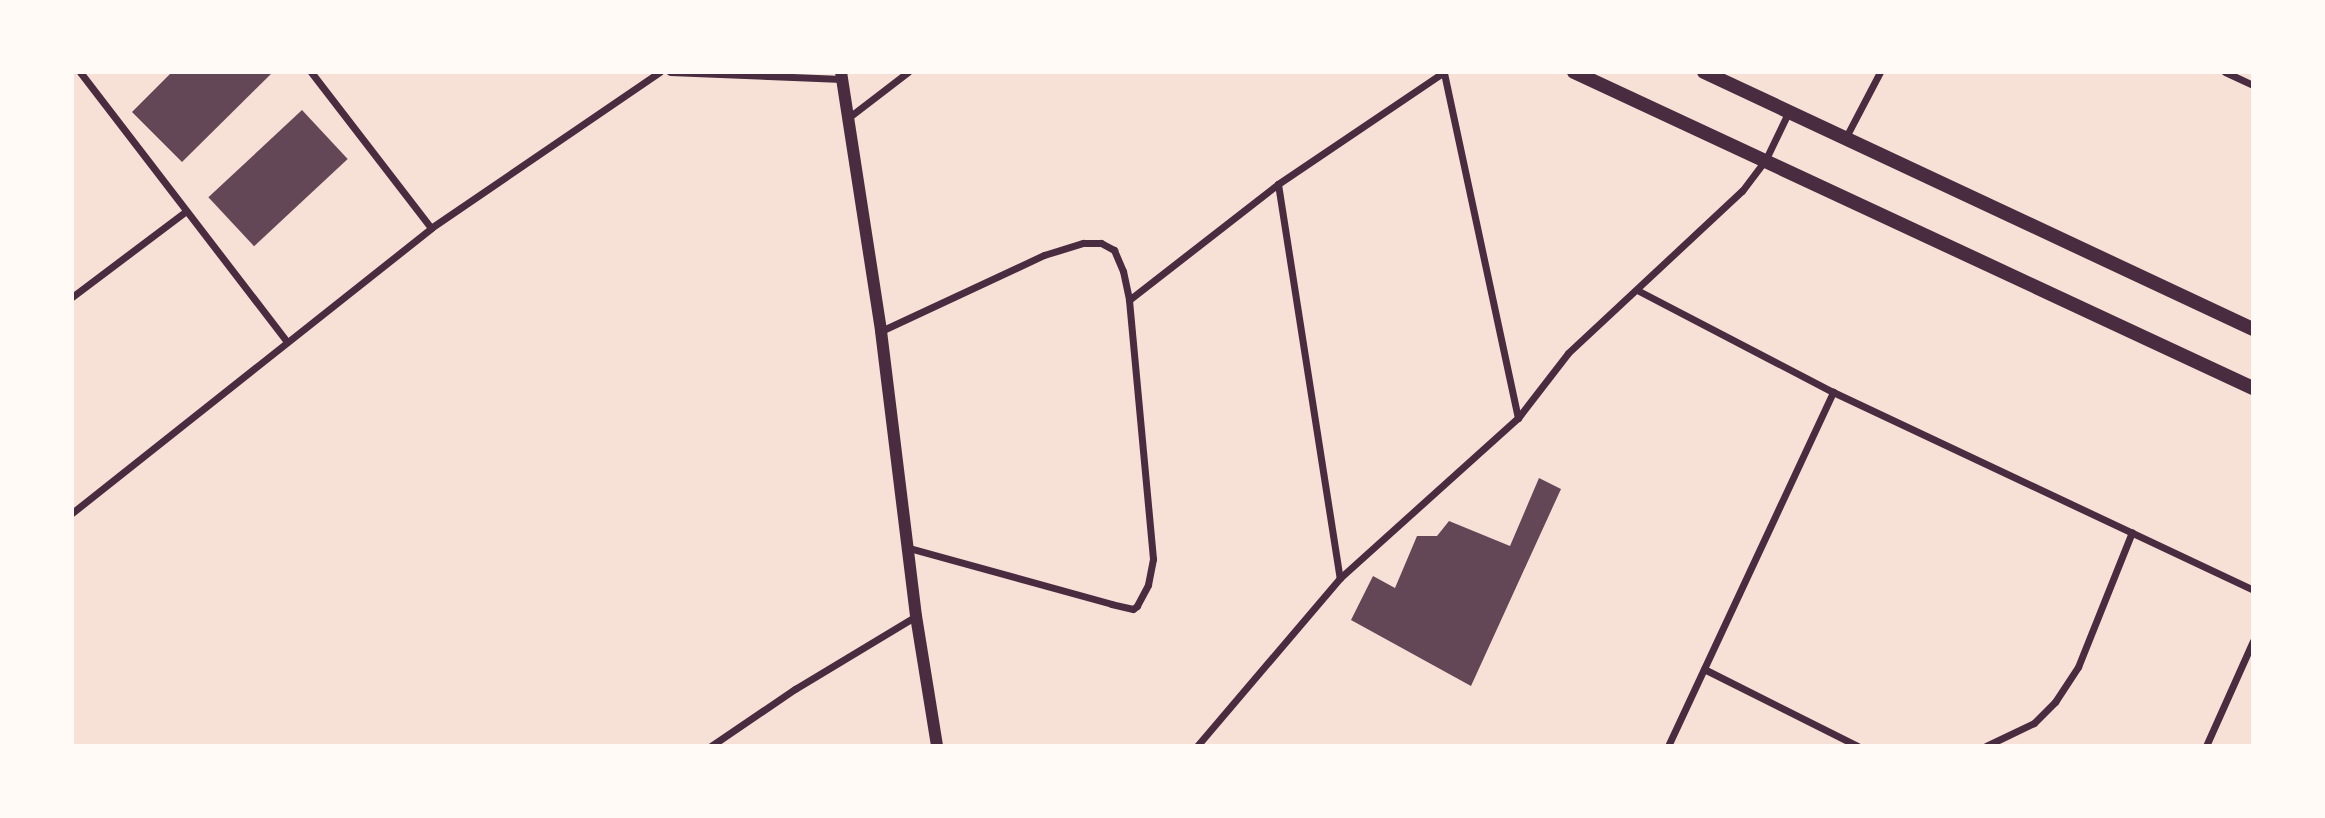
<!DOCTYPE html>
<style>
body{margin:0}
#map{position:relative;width:2325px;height:818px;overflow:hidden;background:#f7e1d7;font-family:Montserrat,sans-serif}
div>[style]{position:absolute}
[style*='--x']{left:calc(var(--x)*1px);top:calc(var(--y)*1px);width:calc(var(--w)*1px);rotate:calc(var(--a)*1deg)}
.building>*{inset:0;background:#644757;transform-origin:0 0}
.minor>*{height:7px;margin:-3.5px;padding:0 3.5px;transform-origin:3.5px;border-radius:3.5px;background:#4a2c40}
.tertiary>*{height:12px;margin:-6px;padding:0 6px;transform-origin:6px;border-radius:6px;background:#4a2c40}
.secondary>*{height:14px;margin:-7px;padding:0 7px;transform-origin:7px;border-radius:7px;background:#4a2c40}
span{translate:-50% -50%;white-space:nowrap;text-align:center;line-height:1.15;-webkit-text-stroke:7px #fffaf5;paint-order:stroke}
.frame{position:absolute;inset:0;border:74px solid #fffaf5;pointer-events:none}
</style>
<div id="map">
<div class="building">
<div style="clip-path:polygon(172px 72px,273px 72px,182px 162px,132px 112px)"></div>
<div style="left:302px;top:110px;width:67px;height:128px;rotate:47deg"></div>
<div style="clip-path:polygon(1539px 478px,1561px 489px,1471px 686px,1351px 620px,1373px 576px,1395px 588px,1417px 536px,1437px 536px,1449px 521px,1510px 546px)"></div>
</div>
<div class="minor">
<div style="--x:80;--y:72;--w:338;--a:52.5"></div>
<div style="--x:311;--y:72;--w:197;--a:52.4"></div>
<div style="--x:670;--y:72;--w:172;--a:2.3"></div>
<div style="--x:2225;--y:72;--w:31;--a:25"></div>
<div style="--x:1444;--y:73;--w:353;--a:77.9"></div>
<div style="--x:848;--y:118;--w:76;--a:-37.5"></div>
<div style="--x:1846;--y:137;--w:73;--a:-62.4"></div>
<div style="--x:1278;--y:184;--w:399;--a:81.1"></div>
<div style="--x:1637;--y:290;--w:221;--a:27.5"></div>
<div style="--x:1833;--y:392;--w:464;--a:25.2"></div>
<div style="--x:72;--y:297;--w:143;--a:-37"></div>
<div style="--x:1129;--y:300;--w:189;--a:-37.9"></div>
<div style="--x:1278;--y:184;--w:200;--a:-34"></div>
<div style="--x:881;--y:331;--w:180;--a:-25"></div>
<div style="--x:1044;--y:255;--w:41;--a:-17.1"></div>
<div style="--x:1083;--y:243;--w:18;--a:0"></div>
<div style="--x:1101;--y:243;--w:15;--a:28"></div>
<div style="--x:1114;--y:250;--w:23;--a:67"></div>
<div style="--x:1123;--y:271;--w:30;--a:78"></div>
<div style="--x:1129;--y:300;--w:260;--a:84.7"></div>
<div style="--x:1153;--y:559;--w:26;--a:101"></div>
<div style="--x:1148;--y:585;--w:24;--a:118"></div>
<div style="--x:1137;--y:606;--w:5;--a:143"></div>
<div style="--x:1133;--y:609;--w:22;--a:-167"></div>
<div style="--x:1112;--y:604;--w:212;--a:-164.6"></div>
<div style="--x:72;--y:513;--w:458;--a:-38.4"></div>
<div style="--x:431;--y:228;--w:277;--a:-34.3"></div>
<div style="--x:1704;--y:669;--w:172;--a:26.6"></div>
<div style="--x:711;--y:746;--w:102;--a:-34.2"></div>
<div style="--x:795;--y:689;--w:141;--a:-31.1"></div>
<div style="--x:1197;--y:746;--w:221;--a:-49.6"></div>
<div style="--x:1340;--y:578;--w:239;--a:-42"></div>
<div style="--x:1518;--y:418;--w:82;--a:-52.4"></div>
<div style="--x:1568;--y:353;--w:238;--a:-43"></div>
<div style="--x:1742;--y:191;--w:38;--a:-53"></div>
<div style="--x:1765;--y:161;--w:55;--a:-64.4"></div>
<div style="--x:1668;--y:746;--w:391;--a:-65"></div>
<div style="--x:1986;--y:746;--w:53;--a:-25.6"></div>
<div style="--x:2034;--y:723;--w:30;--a:-45"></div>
<div style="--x:2055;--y:702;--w:42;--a:-56.7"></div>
<div style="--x:2078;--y:667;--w:145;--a:-68.2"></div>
<div style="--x:2206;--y:746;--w:115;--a:-65.9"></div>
</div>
<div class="tertiary">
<div style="--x:841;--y:72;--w:262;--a:81.2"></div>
<div style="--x:881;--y:331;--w:287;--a:83"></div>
<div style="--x:916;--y:616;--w:132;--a:80.8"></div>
</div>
<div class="secondary">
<div style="--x:1574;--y:72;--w:749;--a:24.96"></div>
<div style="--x:1704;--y:72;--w:606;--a:25.09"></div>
</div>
<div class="frame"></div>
</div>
